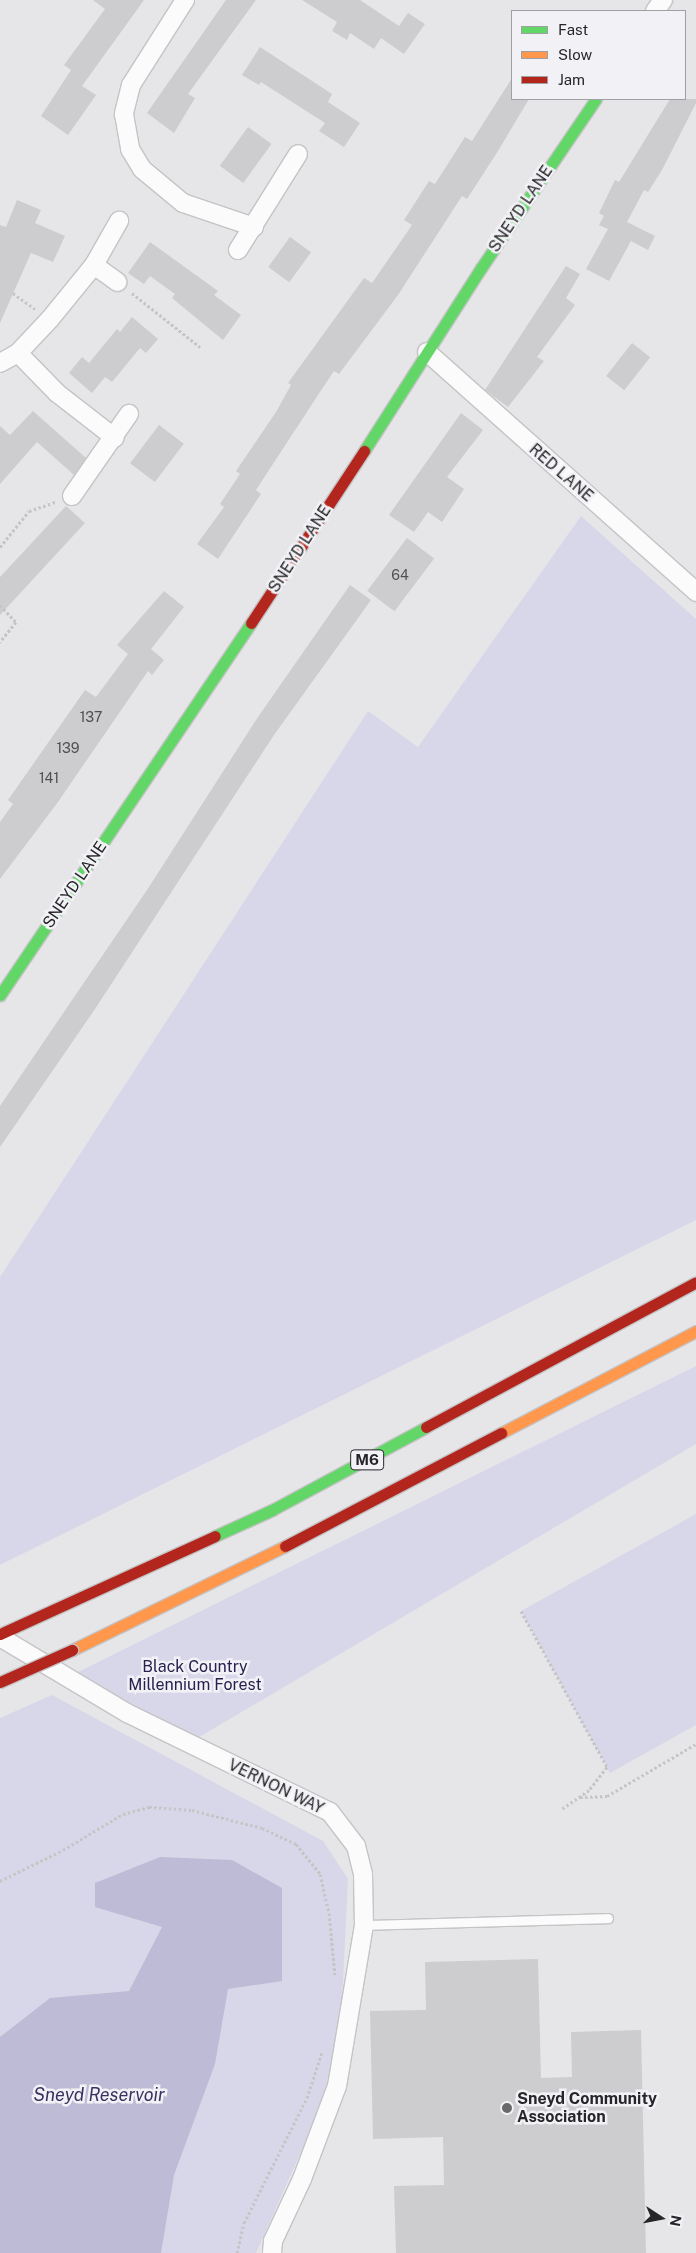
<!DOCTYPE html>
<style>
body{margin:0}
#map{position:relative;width:696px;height:2253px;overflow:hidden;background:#e6e6e8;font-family:"Public Sans",sans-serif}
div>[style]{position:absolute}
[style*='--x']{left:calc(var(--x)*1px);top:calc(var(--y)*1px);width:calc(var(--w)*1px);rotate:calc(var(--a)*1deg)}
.green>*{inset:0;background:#d8d7ea}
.water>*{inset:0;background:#bdbbd6}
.building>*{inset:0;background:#cdcdcf;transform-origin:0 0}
.path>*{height:3px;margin-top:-1.5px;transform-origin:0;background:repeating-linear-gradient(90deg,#c5c5c6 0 2.5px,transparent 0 5px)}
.roads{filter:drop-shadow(1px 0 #c4c3c5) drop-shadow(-1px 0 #c4c3c5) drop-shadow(0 1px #c4c3c5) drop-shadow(0 -1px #c4c3c5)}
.lane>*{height:9px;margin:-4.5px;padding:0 4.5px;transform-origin:4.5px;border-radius:4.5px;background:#fbfbfc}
.street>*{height:18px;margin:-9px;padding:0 9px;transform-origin:9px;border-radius:9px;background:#fbfbfc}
.fast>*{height:11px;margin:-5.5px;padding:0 5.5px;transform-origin:5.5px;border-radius:5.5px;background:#63d668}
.slow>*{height:11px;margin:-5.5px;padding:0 5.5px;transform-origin:5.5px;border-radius:5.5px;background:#ff974d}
.jam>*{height:11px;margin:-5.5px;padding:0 5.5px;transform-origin:5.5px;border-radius:5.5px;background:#b3261e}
.bridges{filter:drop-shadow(1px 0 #c4c3c5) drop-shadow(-1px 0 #c4c3c5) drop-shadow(0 1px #c4c3c5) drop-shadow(0 -1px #c4c3c5)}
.jam-bridge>*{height:11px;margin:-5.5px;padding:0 5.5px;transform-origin:5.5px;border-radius:5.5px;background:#b3261e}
.dots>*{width:14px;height:14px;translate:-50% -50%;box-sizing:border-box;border:2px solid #f2f2f6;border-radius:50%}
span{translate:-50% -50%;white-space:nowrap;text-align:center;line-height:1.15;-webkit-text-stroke:5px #f2f2f6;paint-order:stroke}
.number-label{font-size:14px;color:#505052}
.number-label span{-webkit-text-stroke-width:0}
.shield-label span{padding:1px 4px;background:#f2f2f6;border:1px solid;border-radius:4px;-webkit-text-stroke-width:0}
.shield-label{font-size:15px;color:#262628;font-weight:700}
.street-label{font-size:16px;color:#262628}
.park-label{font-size:16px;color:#28204f}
.poi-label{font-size:16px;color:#262628;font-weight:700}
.left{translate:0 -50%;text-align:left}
.water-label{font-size:18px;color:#383162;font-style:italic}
.legend{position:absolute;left:511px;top:10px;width:175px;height:90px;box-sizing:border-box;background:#f2f2f6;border:1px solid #a0a0a4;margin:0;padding:6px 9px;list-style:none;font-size:15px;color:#262628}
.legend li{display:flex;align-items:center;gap:10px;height:25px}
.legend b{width:25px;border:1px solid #a0a0a4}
.north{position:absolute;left:636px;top:2193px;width:50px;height:50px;-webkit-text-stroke:4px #f2f2f6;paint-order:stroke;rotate:101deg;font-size:14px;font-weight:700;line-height:20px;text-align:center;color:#262628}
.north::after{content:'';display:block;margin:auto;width:18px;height:22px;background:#262628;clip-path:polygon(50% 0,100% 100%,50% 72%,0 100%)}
</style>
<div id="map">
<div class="green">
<div style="clip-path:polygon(581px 516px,696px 619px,696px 1220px,0 1565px,0 1277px,368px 711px,418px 747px)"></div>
<div style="clip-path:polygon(696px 1366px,696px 1444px,196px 1739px,76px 1673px)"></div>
<div style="clip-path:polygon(696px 1514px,696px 1725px,610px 1773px,521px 1611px)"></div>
<div style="clip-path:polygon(52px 1695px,323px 1841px,348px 1879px,342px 2002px,325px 2098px,256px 2253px,0 2253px,0 1718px)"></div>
</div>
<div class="water">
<div style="clip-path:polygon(160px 1857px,232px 1860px,282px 1888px,282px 1981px,228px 1989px,215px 2064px,174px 2175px,161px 2253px,0 2253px,0 2037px,50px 1998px,129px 1991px,162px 1927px,95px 1907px,95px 1883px)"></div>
</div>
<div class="building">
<div style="clip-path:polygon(93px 0,144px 0,82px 86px,96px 95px,68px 135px,41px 116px,71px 70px,64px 65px,105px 9px)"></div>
<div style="clip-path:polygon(226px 0,256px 0,188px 94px,195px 98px,174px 133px,147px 113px)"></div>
<div style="clip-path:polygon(302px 0,360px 0,399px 26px,408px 13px,425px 24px,404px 54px,381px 38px,374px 49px,350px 33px,347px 40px,332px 31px,337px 22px)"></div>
<div style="clip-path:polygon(260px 47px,332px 94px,328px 102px,360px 123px,344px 147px,319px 131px,325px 123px,261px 82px,259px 85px,242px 75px)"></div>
<div style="clip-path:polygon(512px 78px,512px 99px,529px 99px,498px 151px,467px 199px,462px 196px,398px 295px,339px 374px,334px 371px,318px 395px,256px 490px,261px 494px,218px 559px,197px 544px,224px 507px,220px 504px,240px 474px,236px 471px,276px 412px,291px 385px,288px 383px,364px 278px,372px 283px,412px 225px,404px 220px,429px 181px,435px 184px,465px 137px,472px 141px)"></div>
<div style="clip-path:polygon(670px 99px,696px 99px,696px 103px,662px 170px,648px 192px,644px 190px,627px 222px,655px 236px,648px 250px,631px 241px,609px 281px,586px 269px,608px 229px,599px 225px,604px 216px,599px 213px,615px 180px,619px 182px)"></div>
<div style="left:248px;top:127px;width:29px;height:48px;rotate:36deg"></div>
<div style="clip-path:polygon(17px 200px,41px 210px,35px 223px,65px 236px,53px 262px,31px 253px,0 323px,0 225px,6px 227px)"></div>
<div style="left:290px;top:237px;width:26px;height:37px;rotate:36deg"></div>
<div style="clip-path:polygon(150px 242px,218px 291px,214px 295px,241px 315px,223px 340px,172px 298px,175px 294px,150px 276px,144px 284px,128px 273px)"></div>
<div style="clip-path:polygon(566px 266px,580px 274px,566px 298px,575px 305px,537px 357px,544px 361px,508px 407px,485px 390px)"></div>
<div style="clip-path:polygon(132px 317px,158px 339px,146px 353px,140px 348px,112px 382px,105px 377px,92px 393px,69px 373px,82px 357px,89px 363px,117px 329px,120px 332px)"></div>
<div style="left:632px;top:343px;width:23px;height:42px;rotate:38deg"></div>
<div style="clip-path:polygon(33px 411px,86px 458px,74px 475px,37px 442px,0 484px,0 426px,10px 435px)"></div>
<div style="clip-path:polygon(461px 413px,483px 430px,447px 477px,464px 489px,442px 522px,428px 512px,414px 532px,389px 515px)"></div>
<div style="left:159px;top:425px;width:31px;height:48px;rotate:37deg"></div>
<div style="clip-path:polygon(66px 506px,85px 523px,0 615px,0 577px)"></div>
<div style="left:407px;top:538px;width:34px;height:66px;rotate:37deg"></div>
<div style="clip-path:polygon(350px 585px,371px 600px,274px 735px,95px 1009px,0 1147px,0 1106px,147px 890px,258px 717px)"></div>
<div style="clip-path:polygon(164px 591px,184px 607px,151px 649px,164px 660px,152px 675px,148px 671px,58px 802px,0 879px,0 822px,13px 804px,8px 800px,85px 690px,96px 697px,128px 654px,117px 645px)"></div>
<div style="clip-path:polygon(538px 1959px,541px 2078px,572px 2077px,571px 2032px,641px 2030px,646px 2253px,396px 2253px,394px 2186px,444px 2185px,443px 2137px,373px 2139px,370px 2011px,426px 2010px,425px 1962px)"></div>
</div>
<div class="path">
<div style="--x:13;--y:293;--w:27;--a:36"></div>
<div style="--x:132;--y:293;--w:87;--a:38.5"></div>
<div style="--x:0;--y:547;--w:46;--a:-51.1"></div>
<div style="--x:29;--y:511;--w:28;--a:-19"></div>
<div style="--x:0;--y:605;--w:23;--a:47"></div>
<div style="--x:16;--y:622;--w:26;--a:129"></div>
<div style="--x:521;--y:1611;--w:178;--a:61.1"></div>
<div style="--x:607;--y:1767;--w:29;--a:128"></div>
<div style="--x:589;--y:1790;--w:35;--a:145"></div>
<div style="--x:580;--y:1797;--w:27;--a:-2"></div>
<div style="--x:607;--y:1796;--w:103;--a:-30.3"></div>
<div style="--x:0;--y:1881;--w:70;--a:-26.2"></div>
<div style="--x:63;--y:1850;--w:70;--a:-31"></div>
<div style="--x:123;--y:1814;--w:27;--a:-15"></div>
<div style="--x:149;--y:1807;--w:43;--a:4"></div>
<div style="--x:192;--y:1810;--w:72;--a:14.4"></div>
<div style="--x:262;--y:1828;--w:38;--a:25"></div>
<div style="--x:296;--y:1844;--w:38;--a:51"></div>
<div style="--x:320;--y:1874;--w:40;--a:77"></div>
<div style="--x:329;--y:1913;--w:62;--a:84.5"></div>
<div style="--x:237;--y:2253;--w:31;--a:-77"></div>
<div style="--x:244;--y:2223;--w:140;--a:-63.3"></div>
<div style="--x:307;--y:2098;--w:48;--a:-71.9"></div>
</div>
<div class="roads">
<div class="lane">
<div style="--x:364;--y:1925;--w:244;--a:-1.6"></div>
</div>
<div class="street">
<div style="--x:185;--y:0;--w:101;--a:122.4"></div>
<div style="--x:131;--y:85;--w:30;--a:104"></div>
<div style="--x:124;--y:114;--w:36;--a:80"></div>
<div style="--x:130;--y:149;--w:23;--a:59"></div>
<div style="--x:142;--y:169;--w:53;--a:39.7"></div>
<div style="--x:183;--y:203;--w:75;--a:18.7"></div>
<div style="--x:655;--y:11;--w:14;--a:-54"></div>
<div style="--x:238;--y:250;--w:113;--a:-58"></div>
<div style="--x:94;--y:265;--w:29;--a:36"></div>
<div style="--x:427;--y:352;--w:361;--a:41.7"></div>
<div style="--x:18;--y:353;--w:56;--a:45.7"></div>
<div style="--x:57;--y:393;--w:73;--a:37.8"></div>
<div style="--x:0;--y:363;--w:21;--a:-29"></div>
<div style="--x:18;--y:353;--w:47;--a:-46.7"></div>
<div style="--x:50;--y:319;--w:70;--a:-50.8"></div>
<div style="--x:94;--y:265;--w:51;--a:-60.4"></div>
<div style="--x:72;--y:496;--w:100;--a:-55.2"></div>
<div style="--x:0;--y:1637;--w:148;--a:30.9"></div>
<div style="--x:127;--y:1713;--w:226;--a:26"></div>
<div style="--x:330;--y:1812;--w:43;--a:52.6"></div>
<div style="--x:356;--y:1846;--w:29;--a:76"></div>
<div style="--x:363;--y:1874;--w:51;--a:88.9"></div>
<div style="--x:364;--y:1925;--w:163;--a:99.5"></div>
<div style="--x:337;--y:2086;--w:99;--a:110.6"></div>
<div style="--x:302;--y:2179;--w:68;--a:115.1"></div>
<div style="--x:273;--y:2241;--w:12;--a:95"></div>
</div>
<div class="fast">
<div style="--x:364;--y:451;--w:217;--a:-57.4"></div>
<div style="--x:481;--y:268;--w:204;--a:-55.8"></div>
<div style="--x:0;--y:995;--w:449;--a:-56"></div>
<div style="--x:215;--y:1536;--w:63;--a:-24.5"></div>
<div style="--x:272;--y:1510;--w:175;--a:-28.3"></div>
</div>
<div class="slow">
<div style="--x:501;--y:1433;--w:220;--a:-27.6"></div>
<div style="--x:72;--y:1650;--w:237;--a:-26"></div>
</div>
<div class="jam">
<div style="--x:251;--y:623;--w:206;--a:-56.7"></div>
<div style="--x:426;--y:1427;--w:306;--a:-28.2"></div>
<div style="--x:285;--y:1546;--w:244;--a:-27.6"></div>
<div style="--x:0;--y:1634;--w:236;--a:-24.5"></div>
</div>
</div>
<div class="bridges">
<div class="jam-bridge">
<div style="--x:0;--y:1682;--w:79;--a:-24"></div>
</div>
</div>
<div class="dots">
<div style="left:507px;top:2108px;background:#69696b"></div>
</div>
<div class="number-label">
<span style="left:400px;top:575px">64</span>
<span style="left:91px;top:717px">137</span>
<span style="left:68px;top:748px">139</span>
<span style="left:49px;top:778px">141</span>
</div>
<div class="shield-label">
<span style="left:367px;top:1460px">M6</span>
</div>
<div class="street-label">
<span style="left:521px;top:209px;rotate:-56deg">SNEYD LANE</span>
<span style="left:561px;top:473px;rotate:41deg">RED LANE</span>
<span style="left:300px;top:549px;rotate:-57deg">SNEYD LANE</span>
<span style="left:75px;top:885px;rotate:-56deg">SNEYD LANE</span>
<span style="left:276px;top:1787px;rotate:26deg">VERNON WAY</span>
</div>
<div class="park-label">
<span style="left:195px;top:1676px">Black Country<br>Millennium Forest</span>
</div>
<div class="poi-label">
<span class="left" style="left:517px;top:2108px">Sneyd Community<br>Association</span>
</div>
<div class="water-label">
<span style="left:99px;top:2095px">Sneyd Reservoir</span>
</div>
<ul class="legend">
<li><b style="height:6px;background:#63d668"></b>Fast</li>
<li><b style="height:6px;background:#ff974d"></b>Slow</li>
<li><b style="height:6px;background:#b3261e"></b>Jam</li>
</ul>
<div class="north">N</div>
</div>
